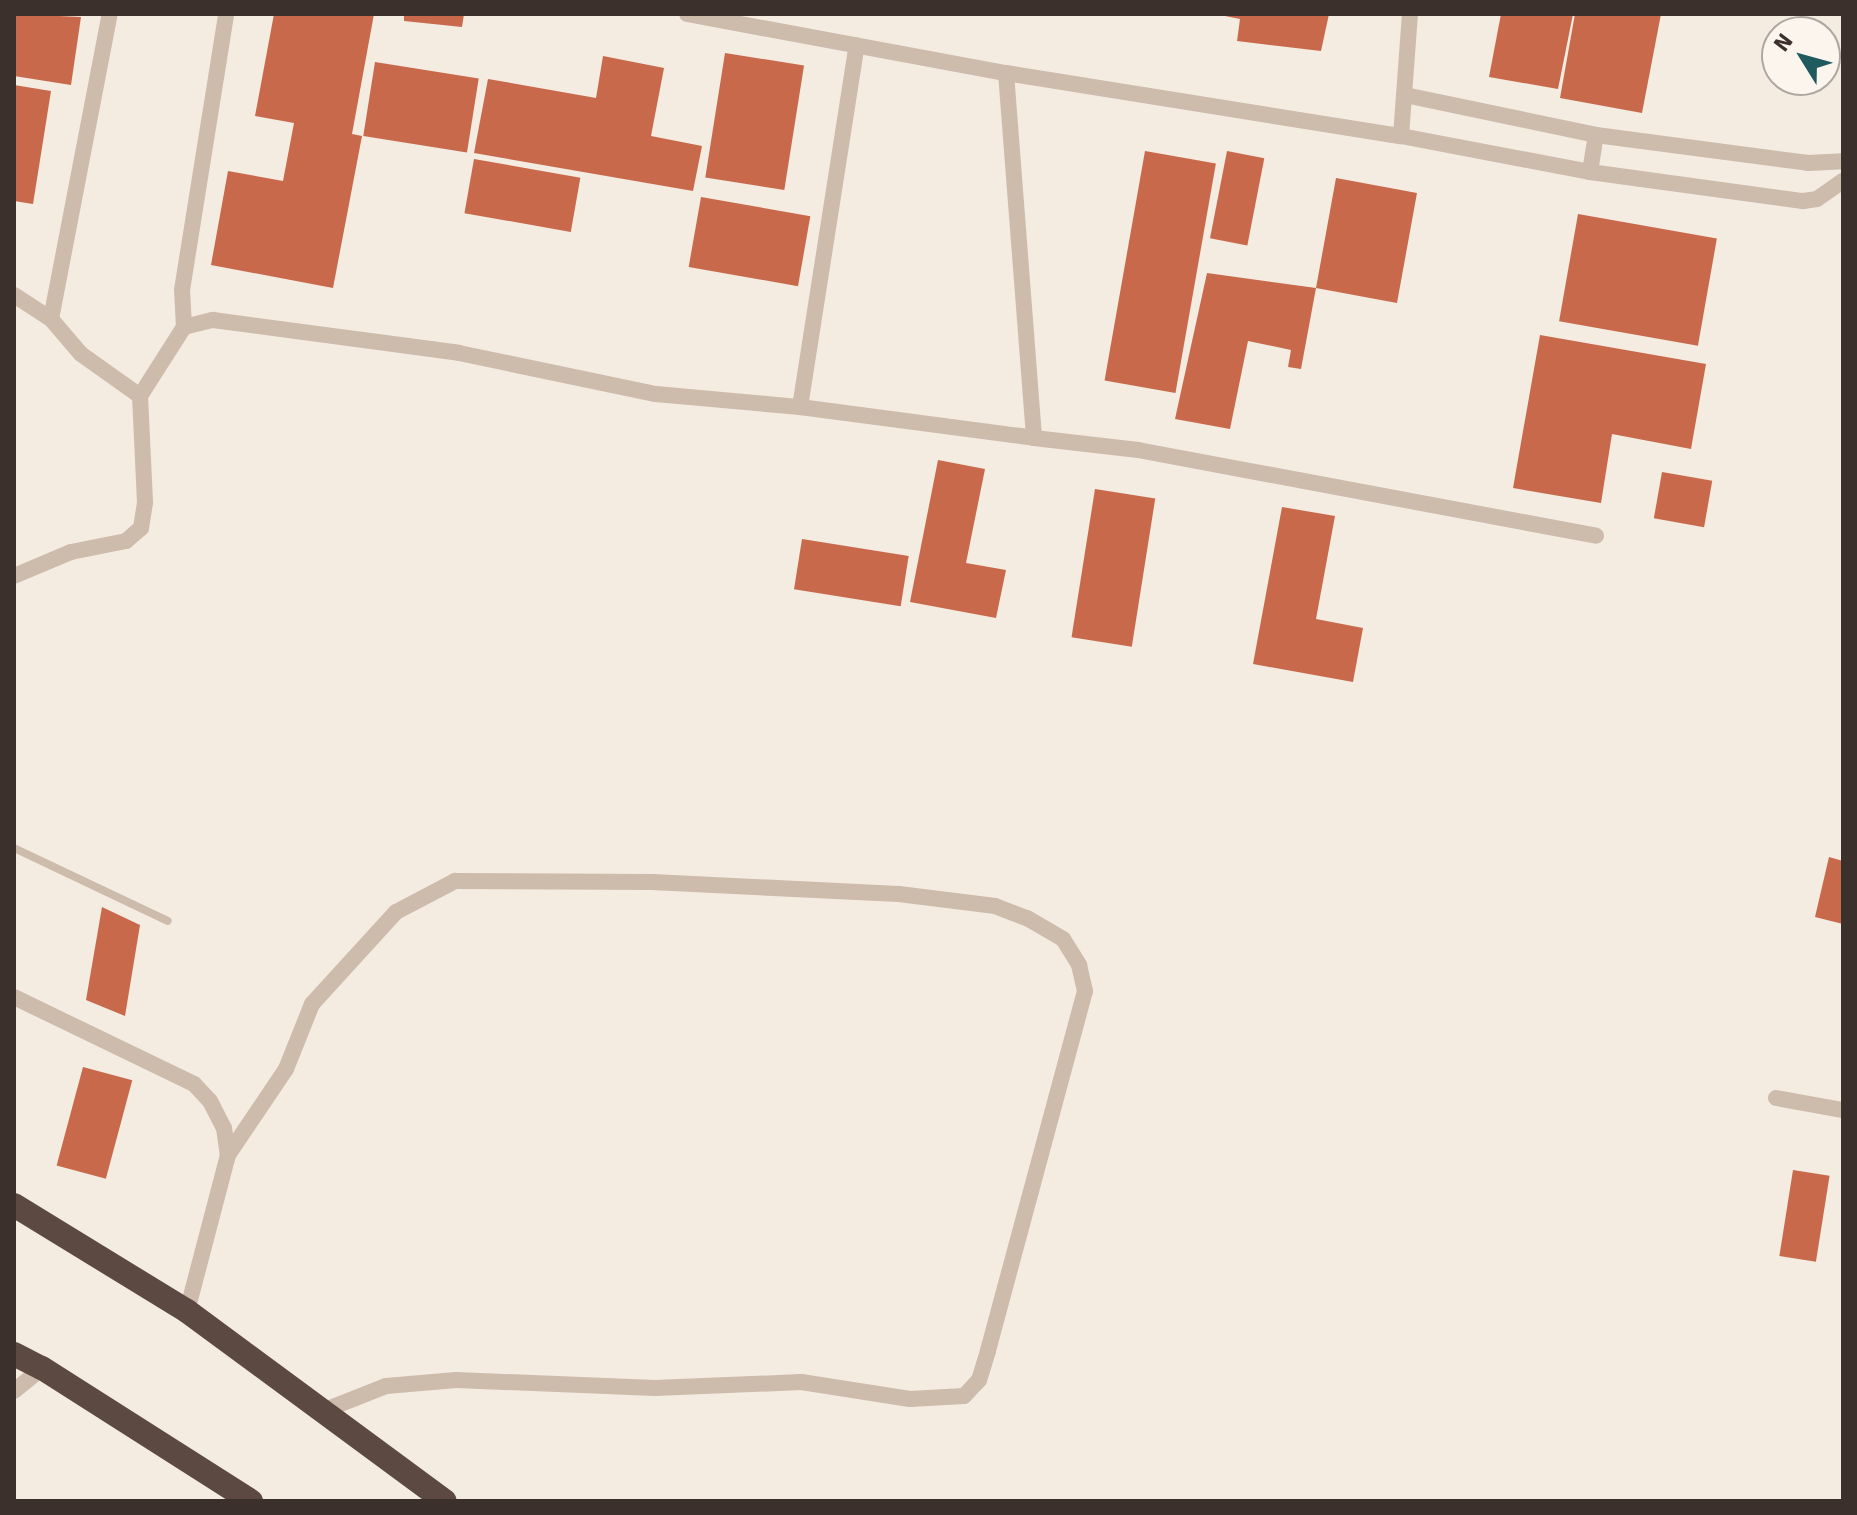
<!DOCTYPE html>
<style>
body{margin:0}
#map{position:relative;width:1857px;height:1515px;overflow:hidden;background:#f4ebe1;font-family:Signika,sans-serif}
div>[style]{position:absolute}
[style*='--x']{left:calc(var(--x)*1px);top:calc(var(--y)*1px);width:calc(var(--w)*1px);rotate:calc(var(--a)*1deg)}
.building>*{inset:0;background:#c8694b;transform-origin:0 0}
.lane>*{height:8px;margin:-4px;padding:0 4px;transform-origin:4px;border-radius:4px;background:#cdbbac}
.street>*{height:16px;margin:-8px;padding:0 8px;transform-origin:8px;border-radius:8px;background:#cdbbac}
.highway>*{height:24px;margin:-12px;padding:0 12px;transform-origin:12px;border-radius:12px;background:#5c4a42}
span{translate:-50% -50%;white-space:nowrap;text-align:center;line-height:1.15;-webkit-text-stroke:6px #fbf5ee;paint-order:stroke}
.frame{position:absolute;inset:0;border:16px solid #3b302b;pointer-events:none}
.north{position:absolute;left:1761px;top:16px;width:80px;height:80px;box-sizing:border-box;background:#fbf5ee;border:2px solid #aea6a0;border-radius:50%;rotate:307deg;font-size:22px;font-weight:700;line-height:32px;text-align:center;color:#3b302b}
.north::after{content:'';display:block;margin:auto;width:28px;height:36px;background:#1f5a5e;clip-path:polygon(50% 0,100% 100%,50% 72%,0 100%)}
</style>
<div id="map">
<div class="building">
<div style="clip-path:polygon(14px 14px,81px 17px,71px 85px,14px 76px)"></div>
<div style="clip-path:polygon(274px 14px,374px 14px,352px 134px,362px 136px,333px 288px,211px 265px,228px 171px,283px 181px,294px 123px,255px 116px)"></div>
<div style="clip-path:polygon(404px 14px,464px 14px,462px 27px,404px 21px)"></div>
<div style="clip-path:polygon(1215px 14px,1329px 14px,1321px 51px,1237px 41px,1240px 19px)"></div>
<div style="clip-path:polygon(1501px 14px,1573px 14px,1558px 89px,1489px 77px)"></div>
<div style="clip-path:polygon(1575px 14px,1661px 14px,1642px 113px,1560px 98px)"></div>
<div style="left:725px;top:53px;width:80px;height:126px;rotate:9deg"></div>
<div style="clip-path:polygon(603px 56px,664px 68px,651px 136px,702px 146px,693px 191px,474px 153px,488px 79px,596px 98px)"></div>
<div style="left:375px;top:62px;width:105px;height:75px;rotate:9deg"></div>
<div style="clip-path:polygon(14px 85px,51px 91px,33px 204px,14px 201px)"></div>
<div style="left:1145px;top:151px;width:72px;height:233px;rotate:10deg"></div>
<div style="left:1227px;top:151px;width:38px;height:89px;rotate:11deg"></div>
<div style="left:474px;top:159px;width:108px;height:55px;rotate:10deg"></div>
<div style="clip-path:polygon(1336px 178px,1417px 193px,1397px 303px,1316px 288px,1301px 369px,1288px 367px,1291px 350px,1248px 341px,1230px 429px,1175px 419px,1207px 273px,1316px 288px)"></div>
<div style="left:701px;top:197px;width:111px;height:71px;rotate:10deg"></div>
<div style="left:1578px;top:214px;width:141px;height:109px;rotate:10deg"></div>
<div style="clip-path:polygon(1540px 335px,1706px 364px,1691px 449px,1612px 434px,1601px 503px,1513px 488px)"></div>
<div style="clip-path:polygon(938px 460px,985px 469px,966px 563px,1006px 570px,996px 618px,910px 602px)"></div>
<div style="left:1662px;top:472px;width:51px;height:47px;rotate:10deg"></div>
<div style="left:1095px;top:489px;width:61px;height:150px;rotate:9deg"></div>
<div style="clip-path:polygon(1282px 507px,1335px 516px,1316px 619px,1363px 628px,1353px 682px,1253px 664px)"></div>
<div style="left:802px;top:539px;width:108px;height:51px;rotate:9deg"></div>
<div style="clip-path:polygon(1829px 857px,1843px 861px,1843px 924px,1815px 917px)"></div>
<div style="clip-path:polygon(102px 907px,140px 925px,125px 1016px,86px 1000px)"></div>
<div style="left:83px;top:1067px;width:51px;height:102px;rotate:15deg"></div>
<div style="left:1793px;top:1170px;width:37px;height:87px;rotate:9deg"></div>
</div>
<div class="lane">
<div style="--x:14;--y:848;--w:170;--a:25.4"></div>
</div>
<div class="street">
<div style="--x:687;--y:14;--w:324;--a:10.5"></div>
<div style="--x:1006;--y:73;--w:400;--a:9.1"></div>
<div style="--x:1401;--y:136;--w:192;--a:10.8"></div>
<div style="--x:1590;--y:172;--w:215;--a:7.8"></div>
<div style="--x:1803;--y:201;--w:14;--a:-8"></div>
<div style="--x:1817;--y:199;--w:32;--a:-35"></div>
<div style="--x:1006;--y:73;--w:366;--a:85.6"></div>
<div style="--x:1034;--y:438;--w:105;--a:6.6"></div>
<div style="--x:1138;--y:450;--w:466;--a:10.6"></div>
<div style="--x:1405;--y:95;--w:195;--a:11.8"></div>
<div style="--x:1596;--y:135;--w:214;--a:7.5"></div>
<div style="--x:1808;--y:163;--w:35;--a:-3"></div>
<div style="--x:1401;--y:136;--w:122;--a:-85.8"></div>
<div style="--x:1590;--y:172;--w:37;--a:-81"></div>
<div style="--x:14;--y:295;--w:44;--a:33"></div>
<div style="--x:51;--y:319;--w:46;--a:49.4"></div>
<div style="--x:81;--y:354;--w:72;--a:35.4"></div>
<div style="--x:51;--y:319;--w:311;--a:-79.1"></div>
<div style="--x:184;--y:327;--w:37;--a:-93"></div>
<div style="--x:182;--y:290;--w:279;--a:-80.9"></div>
<div style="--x:800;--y:407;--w:366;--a:-81.1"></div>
<div style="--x:14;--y:576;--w:62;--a:-22.8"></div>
<div style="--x:71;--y:552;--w:56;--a:-11.3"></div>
<div style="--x:126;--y:541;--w:20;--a:-41"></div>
<div style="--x:141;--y:528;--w:26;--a:-81"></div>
<div style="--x:145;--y:502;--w:106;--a:-92.7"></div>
<div style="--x:140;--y:396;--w:82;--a:-57.5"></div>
<div style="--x:184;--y:327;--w:30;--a:-14"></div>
<div style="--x:213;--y:320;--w:248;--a:7.6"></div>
<div style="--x:459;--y:353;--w:201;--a:11.8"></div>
<div style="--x:656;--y:394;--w:145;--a:5.2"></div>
<div style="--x:800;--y:407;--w:236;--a:7.5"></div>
<div style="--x:14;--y:997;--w:200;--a:25.8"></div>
<div style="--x:194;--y:1084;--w:23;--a:47"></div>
<div style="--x:210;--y:1101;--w:30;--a:63"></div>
<div style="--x:224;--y:1128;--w:27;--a:82"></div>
<div style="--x:228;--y:1155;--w:161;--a:104.7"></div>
<div style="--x:1776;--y:1098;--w:68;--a:10.2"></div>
<div style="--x:228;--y:1155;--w:104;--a:-56"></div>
<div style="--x:286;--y:1069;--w:70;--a:-68.2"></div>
<div style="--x:312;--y:1004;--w:125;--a:-47.6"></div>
<div style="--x:396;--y:912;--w:67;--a:-27.7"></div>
<div style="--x:455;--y:881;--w:197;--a:0.3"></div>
<div style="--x:652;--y:882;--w:247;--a:2.8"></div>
<div style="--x:899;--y:894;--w:97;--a:7.1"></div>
<div style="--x:995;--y:906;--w:34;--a:21"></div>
<div style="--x:1027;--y:918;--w:42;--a:30.3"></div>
<div style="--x:1063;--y:939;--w:31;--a:58"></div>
<div style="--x:1079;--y:965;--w:27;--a:77"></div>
<div style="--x:1085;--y:991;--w:373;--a:105.1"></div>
<div style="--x:988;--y:1351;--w:30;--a:107"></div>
<div style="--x:979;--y:1380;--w:22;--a:133"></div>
<div style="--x:964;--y:1396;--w:54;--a:176.8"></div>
<div style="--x:910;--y:1399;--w:110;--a:-171.1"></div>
<div style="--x:801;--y:1382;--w:146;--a:177.6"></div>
<div style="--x:655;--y:1388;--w:199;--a:-177.7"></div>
<div style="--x:456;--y:1380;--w:70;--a:175.1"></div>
<div style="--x:386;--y:1386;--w:66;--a:158.5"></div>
<div style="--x:14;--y:1391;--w:36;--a:-39"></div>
</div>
<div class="highway">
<div style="--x:14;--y:1205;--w:203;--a:31.5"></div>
<div style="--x:187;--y:1311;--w:320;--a:36.4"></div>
<div style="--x:14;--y:1354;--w:31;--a:27"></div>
<div style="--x:42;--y:1368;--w:248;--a:32.5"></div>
</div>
<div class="frame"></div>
<div class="north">N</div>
</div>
